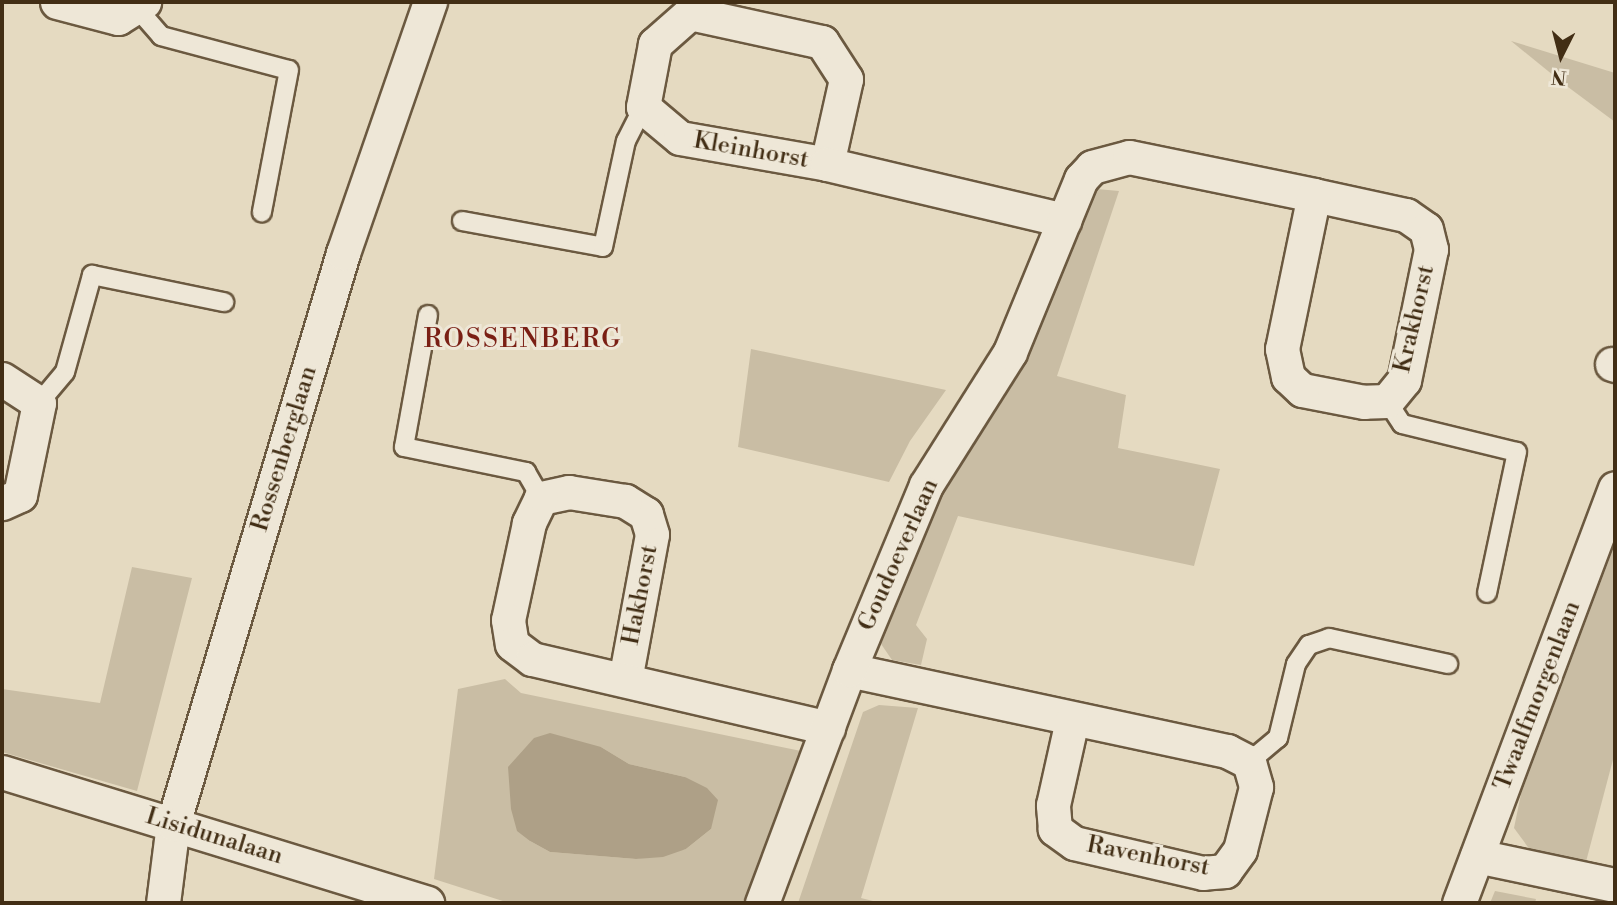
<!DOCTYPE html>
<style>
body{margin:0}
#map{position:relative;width:1617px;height:905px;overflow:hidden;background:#e5dac1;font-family:"Libre Bodoni",serif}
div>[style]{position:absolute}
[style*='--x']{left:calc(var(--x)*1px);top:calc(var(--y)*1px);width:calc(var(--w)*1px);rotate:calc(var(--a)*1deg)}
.green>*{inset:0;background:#c9bda4}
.water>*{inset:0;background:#aea087}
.roads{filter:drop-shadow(2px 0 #6b5940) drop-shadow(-2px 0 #6b5940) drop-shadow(0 2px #6b5940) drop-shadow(0 -2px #6b5940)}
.lane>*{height:18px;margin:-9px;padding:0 9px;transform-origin:9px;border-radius:9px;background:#eee7d7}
.street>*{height:33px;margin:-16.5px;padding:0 16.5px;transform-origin:16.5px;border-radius:16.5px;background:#eee7d7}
span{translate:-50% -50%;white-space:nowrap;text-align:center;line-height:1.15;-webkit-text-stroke:6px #eee7d7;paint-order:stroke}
.street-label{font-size:24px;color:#422e15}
.neighbourhood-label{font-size:26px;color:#7a1f14;letter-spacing:2px}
.frame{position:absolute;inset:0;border:4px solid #422e15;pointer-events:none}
.north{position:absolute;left:1526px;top:21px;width:70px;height:70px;-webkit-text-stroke:5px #eee7d7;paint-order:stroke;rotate:186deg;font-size:19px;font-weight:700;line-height:28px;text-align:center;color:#422e15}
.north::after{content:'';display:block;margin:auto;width:24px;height:32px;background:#422e15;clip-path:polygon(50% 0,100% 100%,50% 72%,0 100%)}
</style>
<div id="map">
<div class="green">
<div style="clip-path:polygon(1511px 41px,1615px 73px,1615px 122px,1564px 84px)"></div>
<div style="clip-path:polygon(1097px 189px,1119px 191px,1057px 376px,1126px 395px,1118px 448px,1220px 469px,1194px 566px,958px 516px,916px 625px,927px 639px,921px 665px,892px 660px,877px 638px,925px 518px,972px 437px,1007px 392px)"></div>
<div style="clip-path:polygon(751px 349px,946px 390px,910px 441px,889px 482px,738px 447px)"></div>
<div style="clip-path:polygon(1615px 544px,1615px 752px,1583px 873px,1536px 858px,1514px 828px,1521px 794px)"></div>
<div style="clip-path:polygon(132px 567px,192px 578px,137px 791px,2px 752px,2px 689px,100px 703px)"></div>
<div style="clip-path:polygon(evenodd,505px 679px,521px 693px,801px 751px,751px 903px,509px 903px,434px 879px,458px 689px,505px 679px,601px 747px,629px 764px,685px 777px,711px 829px,686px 849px,636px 859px,550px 852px,530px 841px,601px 747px)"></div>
<div style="clip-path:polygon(879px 705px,918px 708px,861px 898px,881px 903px,798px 903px,863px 712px)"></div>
<div style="clip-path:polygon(1495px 891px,1536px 899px,1535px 903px,1490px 903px)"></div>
</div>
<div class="water">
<div style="clip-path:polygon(550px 733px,601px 747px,629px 764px,685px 777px,707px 788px,718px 800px,711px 829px,686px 849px,663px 857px,636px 859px,550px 852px,530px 841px,517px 831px,511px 809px,508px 767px,534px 738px)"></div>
</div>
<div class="roads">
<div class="lane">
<div style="--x:136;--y:7;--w:38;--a:49"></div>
<div style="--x:161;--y:36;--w:132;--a:14.9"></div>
<div style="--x:289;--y:70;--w:145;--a:100.8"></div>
<div style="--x:462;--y:221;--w:143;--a:10.4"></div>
<div style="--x:603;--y:247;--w:108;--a:-77.8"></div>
<div style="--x:626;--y:141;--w:38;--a:-63"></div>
<div style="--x:428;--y:315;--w:134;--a:100.3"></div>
<div style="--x:404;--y:447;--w:125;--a:11.6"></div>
<div style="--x:526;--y:472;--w:30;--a:60"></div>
<div style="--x:1387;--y:401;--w:27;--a:57"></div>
<div style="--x:1402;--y:424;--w:118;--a:13.7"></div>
<div style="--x:1517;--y:452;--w:144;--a:102"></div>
<div style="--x:39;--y:403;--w:40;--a:-50"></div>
<div style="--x:65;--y:372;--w:101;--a:-74.4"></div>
<div style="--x:92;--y:275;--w:135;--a:11.6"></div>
<div style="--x:1249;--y:762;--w:38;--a:-40"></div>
<div style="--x:1278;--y:738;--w:76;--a:-76.3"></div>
<div style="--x:1296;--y:664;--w:23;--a:-56"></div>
<div style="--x:1309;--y:645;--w:21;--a:-19"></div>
<div style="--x:1329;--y:638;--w:122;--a:12.3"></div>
</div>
<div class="street">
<div style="--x:57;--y:2;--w:63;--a:14.7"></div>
<div style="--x:118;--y:18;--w:31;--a:-32"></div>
<div style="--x:827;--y:164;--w:87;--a:-77.4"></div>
<div style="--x:846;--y:79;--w:44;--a:-123"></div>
<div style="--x:822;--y:42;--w:135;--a:-167.6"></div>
<div style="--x:690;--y:13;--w:47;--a:138.5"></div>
<div style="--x:655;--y:44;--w:64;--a:100.8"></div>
<div style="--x:643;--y:107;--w:48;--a:40"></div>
<div style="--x:680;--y:138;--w:149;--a:10"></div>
<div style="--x:827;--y:164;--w:244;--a:13.3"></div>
<div style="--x:1612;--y:364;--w:3;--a:18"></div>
<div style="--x:2;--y:379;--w:44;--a:33"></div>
<div style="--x:39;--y:403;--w:94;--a:101.7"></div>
<div style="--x:20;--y:495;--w:20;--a:156"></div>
<div style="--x:849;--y:670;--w:387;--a:12.1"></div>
<div style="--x:1227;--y:751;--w:25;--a:27"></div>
<div style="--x:1249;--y:762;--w:26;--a:74"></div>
<div style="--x:1256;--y:787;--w:65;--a:104.3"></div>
<div style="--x:1240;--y:850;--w:26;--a:126"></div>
<div style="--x:1225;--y:871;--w:22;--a:175"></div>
<div style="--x:1203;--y:873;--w:132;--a:-166.9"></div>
<div style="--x:1074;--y:843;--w:24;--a:-144"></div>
<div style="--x:1055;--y:829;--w:24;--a:-95"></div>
<div style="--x:1053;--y:805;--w:87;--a:-77.4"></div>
<div style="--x:625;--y:680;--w:148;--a:-79.5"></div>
<div style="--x:652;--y:534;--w:21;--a:-107"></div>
<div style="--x:646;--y:514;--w:25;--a:-148"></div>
<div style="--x:625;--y:501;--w:57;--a:-170.9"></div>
<div style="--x:569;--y:492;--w:29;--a:168"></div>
<div style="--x:541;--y:498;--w:28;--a:116"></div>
<div style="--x:529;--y:523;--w:99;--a:102.2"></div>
<div style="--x:508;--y:620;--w:24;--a:81"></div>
<div style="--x:512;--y:644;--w:25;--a:37"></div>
<div style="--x:532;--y:659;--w:304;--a:13.1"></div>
<div style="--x:2;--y:772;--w:445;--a:17.1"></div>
<div style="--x:1477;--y:856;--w:141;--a:11.9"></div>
<div style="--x:163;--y:903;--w:80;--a:-82.8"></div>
<div style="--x:173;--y:824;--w:596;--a:-73.42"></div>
<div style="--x:343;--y:253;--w:266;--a:-70.9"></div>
<div style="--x:762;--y:903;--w:249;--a:-69.5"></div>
<div style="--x:849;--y:670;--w:200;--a:-67.4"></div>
<div style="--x:926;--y:485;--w:157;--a:-57.7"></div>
<div style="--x:1010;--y:352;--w:187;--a:-67.7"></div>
<div style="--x:1081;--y:179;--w:16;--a:-47"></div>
<div style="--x:1092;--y:167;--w:38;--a:-15"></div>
<div style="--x:1129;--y:157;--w:189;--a:11.6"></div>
<div style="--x:1314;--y:195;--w:94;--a:12.3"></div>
<div style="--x:1406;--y:215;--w:24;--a:35"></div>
<div style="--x:1426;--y:229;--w:21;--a:76"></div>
<div style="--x:1431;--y:249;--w:134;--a:101.6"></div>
<div style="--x:1404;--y:380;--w:27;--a:129"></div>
<div style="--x:1387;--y:401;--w:23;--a:178"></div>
<div style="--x:1364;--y:402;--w:63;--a:-169"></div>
<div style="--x:1302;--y:390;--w:19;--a:-137"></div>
<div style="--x:1288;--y:377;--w:29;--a:-102"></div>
<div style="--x:1282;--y:349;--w:157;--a:-78.3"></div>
<div style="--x:1459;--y:903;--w:443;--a:-69.4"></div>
</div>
</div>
<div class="street-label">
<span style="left:751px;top:151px;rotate:10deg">Kleinhorst</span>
<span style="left:1415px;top:319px;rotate:-77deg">Krakhorst</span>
<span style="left:285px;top:449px;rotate:-73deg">Rossenberglaan</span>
<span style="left:899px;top:555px;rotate:-66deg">Goudoeverlaan</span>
<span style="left:641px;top:595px;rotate:-79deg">Hakhorst</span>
<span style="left:1538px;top:696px;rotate:-69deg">Twaalfmorgenlaan</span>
<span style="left:214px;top:837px;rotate:17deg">Lisidunalaan</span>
<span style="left:1148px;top:857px;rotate:11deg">Ravenhorst</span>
</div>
<div class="neighbourhood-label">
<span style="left:523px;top:340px">ROSSENBERG</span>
</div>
<div class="frame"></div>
<div class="north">N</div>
</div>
